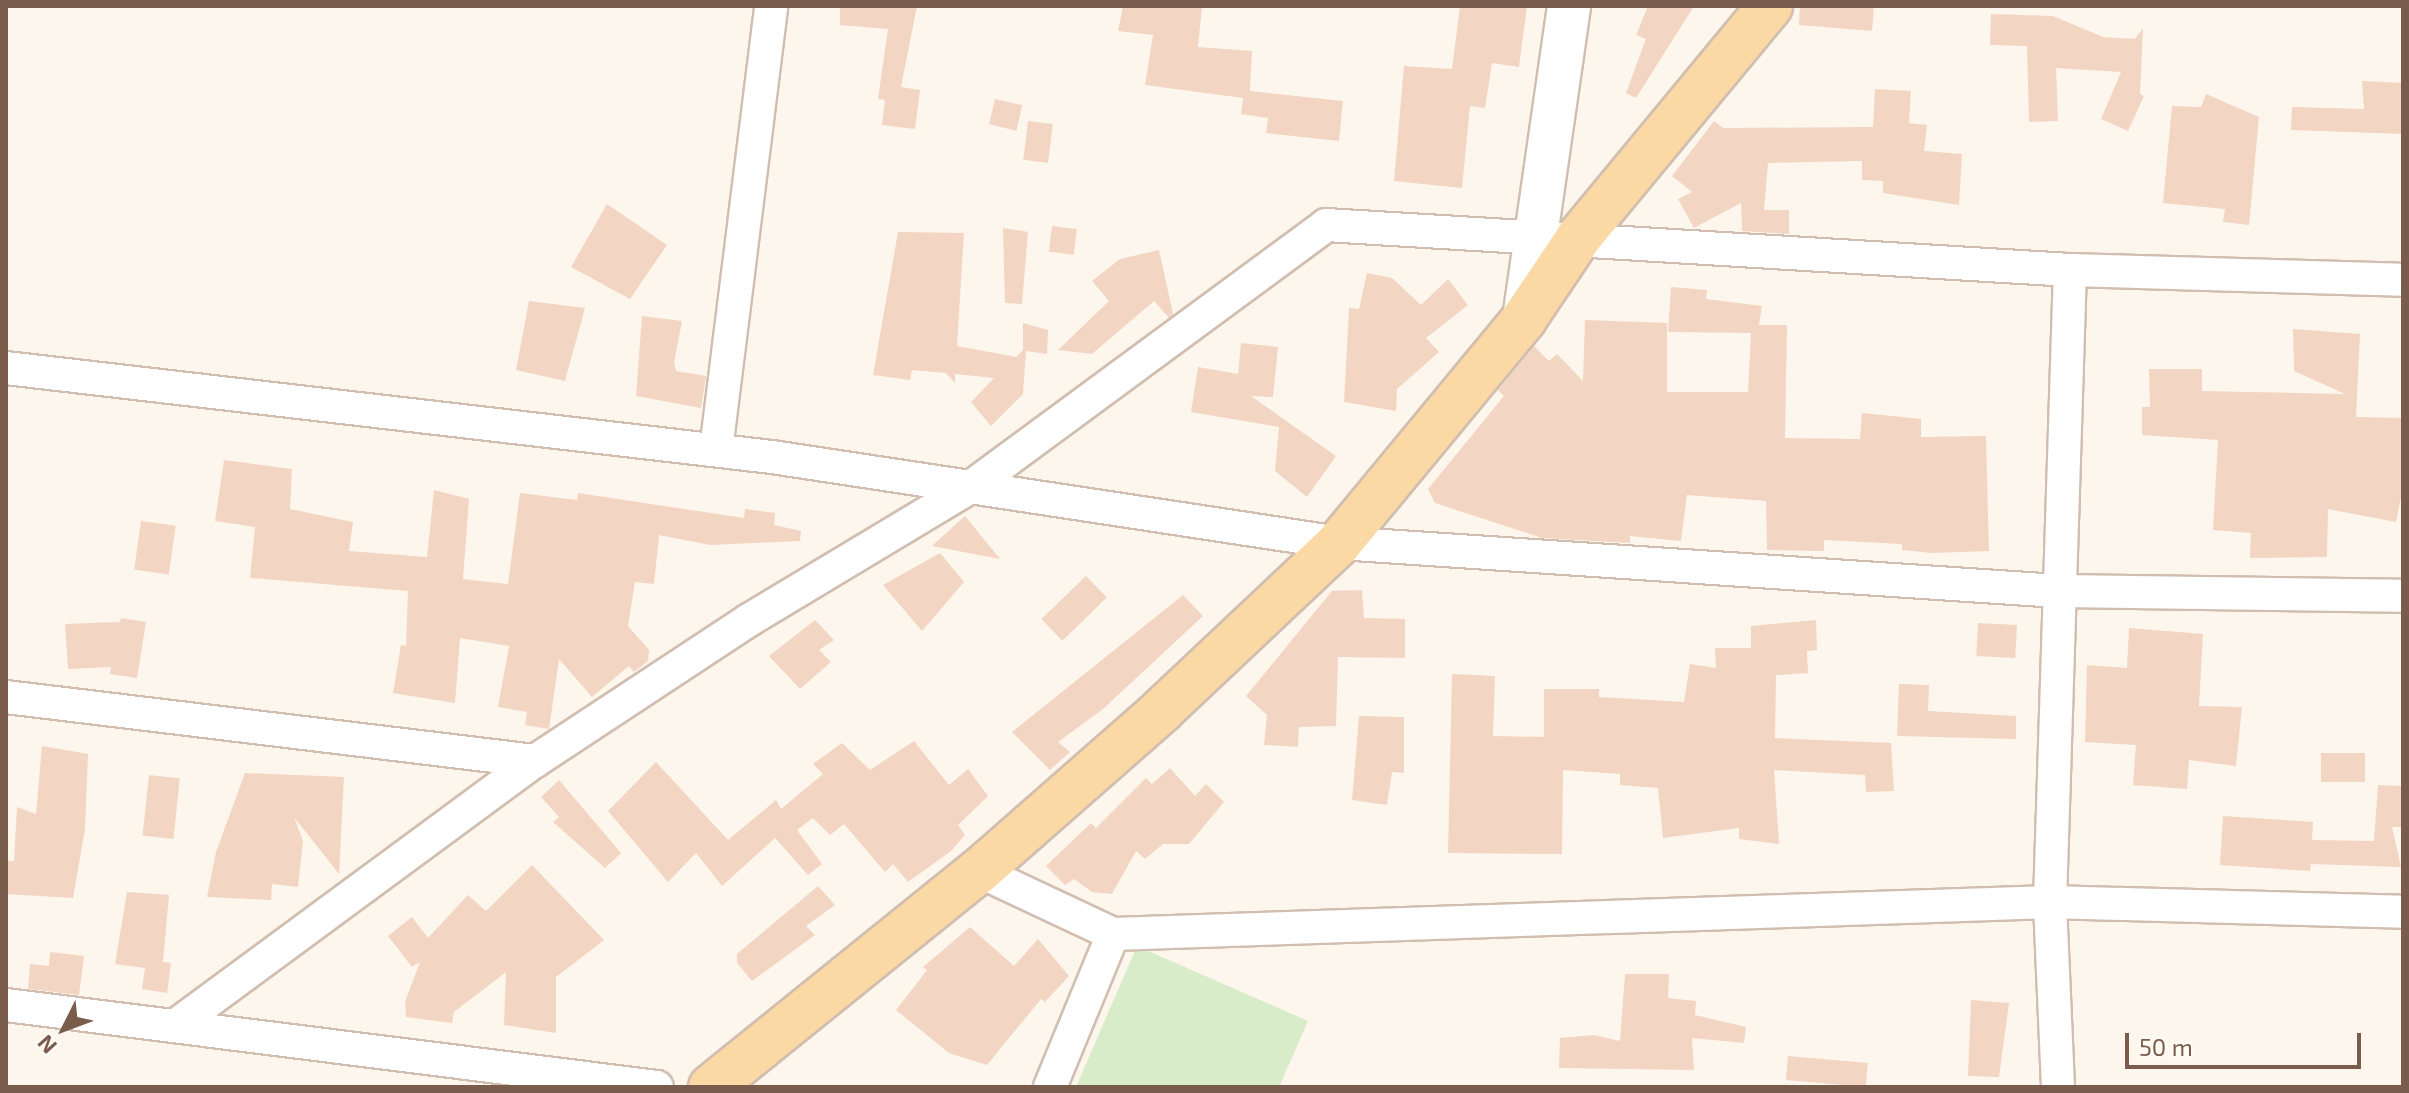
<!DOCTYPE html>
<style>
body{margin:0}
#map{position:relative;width:2409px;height:1093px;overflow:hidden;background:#fdf6ec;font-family:"Exo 2",sans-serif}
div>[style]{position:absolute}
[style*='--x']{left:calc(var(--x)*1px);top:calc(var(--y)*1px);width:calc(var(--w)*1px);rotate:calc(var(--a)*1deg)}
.green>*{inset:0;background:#d8ecc9}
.building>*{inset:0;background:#f3d5c3;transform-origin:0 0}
.roads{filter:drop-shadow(2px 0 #d1beb0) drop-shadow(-2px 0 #d1beb0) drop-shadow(0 2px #d1beb0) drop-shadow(0 -2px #d1beb0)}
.minor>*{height:32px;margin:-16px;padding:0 16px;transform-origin:16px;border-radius:16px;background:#fff}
.tertiary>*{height:42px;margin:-21px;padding:0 21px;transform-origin:21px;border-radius:21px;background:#fff}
.primary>*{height:44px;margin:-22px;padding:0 22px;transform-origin:22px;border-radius:22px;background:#fbd9a5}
span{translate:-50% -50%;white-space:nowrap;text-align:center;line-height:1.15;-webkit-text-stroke:6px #fffaf3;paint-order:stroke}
.frame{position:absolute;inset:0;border:8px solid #7a5c4d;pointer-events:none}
.north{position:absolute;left:24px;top:989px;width:80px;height:80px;-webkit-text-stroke:6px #fffaf3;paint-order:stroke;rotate:228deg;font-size:22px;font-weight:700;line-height:32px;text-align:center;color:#7a5c4d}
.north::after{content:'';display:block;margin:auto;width:28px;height:36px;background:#7a5c4d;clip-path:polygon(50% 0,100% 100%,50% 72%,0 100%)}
.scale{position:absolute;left:2125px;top:1033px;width:236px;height:36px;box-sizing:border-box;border:4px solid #7a5c4d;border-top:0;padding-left:10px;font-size:24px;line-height:28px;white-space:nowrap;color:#7a5c4d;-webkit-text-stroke:6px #fffaf3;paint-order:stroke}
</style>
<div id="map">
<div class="green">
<div style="clip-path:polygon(1137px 946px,1308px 1021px,1279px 1087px,1076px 1087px)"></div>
</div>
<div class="building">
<div style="clip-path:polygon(840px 6px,917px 6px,901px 87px,920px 90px,915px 129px,882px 125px,885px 100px,878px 99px,888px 29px,840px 25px)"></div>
<div style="clip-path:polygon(1123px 6px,1202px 6px,1198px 47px,1252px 51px,1250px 91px,1343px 101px,1339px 141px,1266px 133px,1268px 118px,1241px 114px,1243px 98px,1145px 85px,1153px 35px,1118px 31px)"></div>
<div style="clip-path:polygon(1460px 6px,1527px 6px,1519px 67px,1492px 63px,1485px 108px,1470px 106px,1462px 188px,1394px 181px,1404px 66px,1452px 69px)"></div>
<div style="clip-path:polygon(1648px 6px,1694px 6px,1636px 98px,1626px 93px,1646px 39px,1636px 35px)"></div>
<div style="clip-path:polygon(1800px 6px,1874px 6px,1872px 31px,1799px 25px)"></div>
<div style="clip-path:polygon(1991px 14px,2053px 16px,2103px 37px,2135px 39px,2143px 28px,2140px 94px,2144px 96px,2128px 131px,2101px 119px,2121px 72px,2056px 68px,2058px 121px,2029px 122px,2027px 46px,1990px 45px)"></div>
<div style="clip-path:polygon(2362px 81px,2403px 83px,2403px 134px,2291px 130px,2292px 107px,2364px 109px)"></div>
<div style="clip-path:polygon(1875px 89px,1911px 91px,1909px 123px,1927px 125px,1924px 151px,1962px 154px,1959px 205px,1883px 193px,1883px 181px,1862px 180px,1862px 161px,1768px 163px,1764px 210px,1789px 210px,1789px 234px,1742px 231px,1741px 203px,1694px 228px,1678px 199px,1692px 192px,1672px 176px,1714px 121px,1723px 128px,1873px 127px)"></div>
<div style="clip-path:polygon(2206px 94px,2259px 117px,2249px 225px,2223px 222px,2225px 209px,2163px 203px,2172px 106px,2201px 107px)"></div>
<div style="left:995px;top:99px;width:28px;height:26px;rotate:13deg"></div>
<div style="left:1028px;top:121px;width:25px;height:39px;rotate:7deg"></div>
<div style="clip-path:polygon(607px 204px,667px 245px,630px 299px,571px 267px)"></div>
<div style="left:1052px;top:226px;width:25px;height:26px;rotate:7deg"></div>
<div style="clip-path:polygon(1003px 228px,1028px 232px,1022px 304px,1005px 303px)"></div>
<div style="clip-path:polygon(898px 232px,964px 233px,957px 346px,1016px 357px,1023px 350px,1023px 323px,1048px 330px,1047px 354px,1026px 351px,1023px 394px,991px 426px,971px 402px,994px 378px,955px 374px,955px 383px,946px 373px,912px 370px,910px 380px,873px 375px)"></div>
<div style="clip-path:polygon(1159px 250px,1173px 314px,1169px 318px,1154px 301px,1092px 354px,1058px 350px,1109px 301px,1092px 281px,1120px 259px)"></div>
<div style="clip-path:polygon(1367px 273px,1392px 278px,1421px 305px,1448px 279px,1468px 305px,1426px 338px,1439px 352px,1397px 389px,1396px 411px,1344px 402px,1349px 308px,1359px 309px)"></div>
<div style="clip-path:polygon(1671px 287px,1707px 290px,1706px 299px,1762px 306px,1759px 325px,1787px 325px,1785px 438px,1860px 439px,1862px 413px,1921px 419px,1921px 437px,1986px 436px,1989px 551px,1932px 553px,1902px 550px,1902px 544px,1824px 540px,1824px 551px,1767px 550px,1766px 501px,1687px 495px,1681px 541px,1630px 536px,1630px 543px,1542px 538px,1435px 503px,1428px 489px,1504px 396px,1498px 390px,1534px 346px,1549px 361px,1557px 354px,1583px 381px,1585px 320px,1667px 323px,1667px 392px,1748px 392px,1751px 333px,1668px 332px)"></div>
<div style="clip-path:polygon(529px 301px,585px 308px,565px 381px,516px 370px)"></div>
<div style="clip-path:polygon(642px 316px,682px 321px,674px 363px,676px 371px,706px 376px,701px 408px,636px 396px)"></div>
<div style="clip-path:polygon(2293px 329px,2360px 334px,2356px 417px,2403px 418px,2403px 487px,2396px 522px,2328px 509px,2327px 557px,2250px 558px,2251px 533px,2213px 530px,2218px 440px,2142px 435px,2142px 407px,2150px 407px,2149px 369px,2202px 369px,2202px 391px,2345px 394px,2294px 371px)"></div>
<div style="clip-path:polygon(1241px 343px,1278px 347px,1273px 397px,1251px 396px,1336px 456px,1307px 497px,1275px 471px,1279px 427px,1191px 412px,1198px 367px,1238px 374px)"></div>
<div style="clip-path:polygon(224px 460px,292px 469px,290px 509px,353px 522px,349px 551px,427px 557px,434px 490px,469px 499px,463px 579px,508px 584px,520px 493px,577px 500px,578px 493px,744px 518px,745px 509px,775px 513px,774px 525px,801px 531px,800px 541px,710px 545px,659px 535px,654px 584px,635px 582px,628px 626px,649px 650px,648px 661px,634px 672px,629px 666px,592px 697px,559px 659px,549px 729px,525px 725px,527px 712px,498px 707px,509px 646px,460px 638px,455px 703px,393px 693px,401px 645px,406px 646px,408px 591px,250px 578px,255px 527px,215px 521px)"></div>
<div style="clip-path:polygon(965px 516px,1000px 559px,932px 546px)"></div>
<div style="left:141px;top:521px;width:35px;height:49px;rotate:8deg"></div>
<div style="clip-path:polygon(940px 553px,964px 582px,922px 631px,883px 585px)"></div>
<div style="left:1086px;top:576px;width:30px;height:62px;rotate:46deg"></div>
<div style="clip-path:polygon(1362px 590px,1364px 618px,1405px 619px,1405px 658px,1338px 657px,1336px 726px,1299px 727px,1298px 747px,1264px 745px,1267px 715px,1246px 696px,1332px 591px)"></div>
<div style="clip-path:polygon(1183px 595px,1203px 616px,1103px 709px,1058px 742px,1070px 752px,1050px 770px,1012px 732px)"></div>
<div style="clip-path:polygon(121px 618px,146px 622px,137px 678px,110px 674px,111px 667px,68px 669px,65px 624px,120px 622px)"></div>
<div style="clip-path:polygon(815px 620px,834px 640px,819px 650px,831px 662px,800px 689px,769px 656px)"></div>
<div style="clip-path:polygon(1816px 620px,1817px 650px,1807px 651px,1808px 673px,1776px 675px,1775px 738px,1891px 743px,1894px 791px,1866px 792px,1865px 775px,1774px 770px,1779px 844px,1739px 839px,1739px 828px,1663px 838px,1658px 788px,1620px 785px,1620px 774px,1563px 770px,1562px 854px,1448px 853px,1452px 674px,1495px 676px,1493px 736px,1544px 737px,1544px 689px,1599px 689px,1599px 697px,1684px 702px,1690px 664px,1716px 668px,1715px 648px,1751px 648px,1751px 626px)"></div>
<div style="left:1978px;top:623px;width:39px;height:33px;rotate:3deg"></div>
<div style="clip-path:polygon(2129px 628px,2203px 634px,2199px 706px,2242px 707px,2236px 766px,2189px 760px,2187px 789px,2133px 785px,2136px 745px,2085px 742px,2087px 665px,2127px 668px)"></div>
<div style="clip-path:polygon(1899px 684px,1929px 685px,1928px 711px,2016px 716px,2016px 739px,1897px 736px)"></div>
<div style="clip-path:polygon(1359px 716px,1404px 717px,1404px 773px,1392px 772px,1387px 805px,1352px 800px)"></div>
<div style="clip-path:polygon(914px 741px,949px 785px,968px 769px,988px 796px,958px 825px,965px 835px,951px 851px,908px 882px,893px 864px,885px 872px,844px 824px,830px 835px,813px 818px,797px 830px,822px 864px,808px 875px,775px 838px,722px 886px,696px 853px,668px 882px,608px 811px,656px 762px,728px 840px,776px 800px,781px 809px,823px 774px,813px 764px,842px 743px,870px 770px)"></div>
<div style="clip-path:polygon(42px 746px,88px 754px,85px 829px,73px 898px,6px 894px,6px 861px,14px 861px,17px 807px,36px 814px)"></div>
<div style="left:2321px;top:753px;width:44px;height:29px"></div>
<div style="clip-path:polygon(1170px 768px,1195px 796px,1206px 784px,1224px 802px,1189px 844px,1163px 844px,1145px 859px,1136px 851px,1112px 894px,1092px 892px,1074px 879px,1065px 885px,1046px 866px,1091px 823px,1096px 828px,1146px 778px,1152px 784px)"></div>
<div style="clip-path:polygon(245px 773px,344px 777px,339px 874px,294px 817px,303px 841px,298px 887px,272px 884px,271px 900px,207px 897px,216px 852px)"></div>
<div style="left:149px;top:775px;width:31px;height:61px;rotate:6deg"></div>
<div style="clip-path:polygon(559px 780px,621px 853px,605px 868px,553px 822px,559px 817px,541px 797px)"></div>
<div style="clip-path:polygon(2378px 785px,2403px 786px,2403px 827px,2392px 827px,2401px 867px,2311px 864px,2310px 871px,2220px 865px,2223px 816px,2313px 822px,2312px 840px,2374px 841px)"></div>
<div style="clip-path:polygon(532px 865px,604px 940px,556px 977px,556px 1033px,504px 1025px,506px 972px,454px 1012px,452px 1023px,406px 1017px,405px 1002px,420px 962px,412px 967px,388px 936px,412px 917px,428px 938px,468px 895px,486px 911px)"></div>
<div style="clip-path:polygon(818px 886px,835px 905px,806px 926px,815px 935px,752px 981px,737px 963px,737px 954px)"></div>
<div style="clip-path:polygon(127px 892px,169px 895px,163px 962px,171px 963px,167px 993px,142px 989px,145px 968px,115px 964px)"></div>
<div style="clip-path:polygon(970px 927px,1014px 966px,1038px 939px,1069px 976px,1045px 1002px,1041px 999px,987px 1065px,949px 1053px,896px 1010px,927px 970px,923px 967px)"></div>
<div style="clip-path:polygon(50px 952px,84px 956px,79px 995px,28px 989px,30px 964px,49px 966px)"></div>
<div style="clip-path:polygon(1625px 974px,1669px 974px,1668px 998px,1696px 1001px,1695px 1015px,1746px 1027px,1744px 1043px,1692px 1038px,1694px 1070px,1559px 1068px,1560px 1038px,1594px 1035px,1620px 1041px)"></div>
<div style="clip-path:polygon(1971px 1000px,2009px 1003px,1999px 1077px,1968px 1076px)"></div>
<div style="left:1788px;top:1056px;width:80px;height:24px;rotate:5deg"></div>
</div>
<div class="roads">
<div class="minor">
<div style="--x:6;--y:368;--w:771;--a:6.63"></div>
<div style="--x:772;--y:457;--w:573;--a:8.62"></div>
<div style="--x:1339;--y:543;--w:720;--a:3.82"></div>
<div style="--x:2057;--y:591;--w:346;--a:0.8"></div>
<div style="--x:716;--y:450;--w:447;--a:-82.9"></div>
<div style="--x:6;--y:697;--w:533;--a:6.9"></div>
<div style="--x:979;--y:871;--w:148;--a:25.2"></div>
<div style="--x:1113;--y:934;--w:938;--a:-1.96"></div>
<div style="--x:2050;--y:902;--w:353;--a:1.6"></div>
<div style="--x:6;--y:1005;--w:656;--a:7.18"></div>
<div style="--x:175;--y:1026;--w:447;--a:-36.4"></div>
<div style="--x:535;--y:761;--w:256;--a:-33.4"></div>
<div style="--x:749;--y:620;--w:264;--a:-31"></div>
<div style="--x:975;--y:484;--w:436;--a:-36.4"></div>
<div style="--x:1326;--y:225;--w:745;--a:3.46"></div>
<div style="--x:2070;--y:270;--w:333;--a:1.7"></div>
<div style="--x:1050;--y:1087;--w:165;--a:-67.6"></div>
<div style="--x:2058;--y:1087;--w:185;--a:-92.5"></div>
<div style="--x:2050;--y:902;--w:632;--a:-88.19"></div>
</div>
<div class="tertiary">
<div style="--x:1524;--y:319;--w:316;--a:-81.8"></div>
</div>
<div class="primary">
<div style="--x:711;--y:1087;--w:344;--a:-38.9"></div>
<div style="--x:979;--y:871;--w:244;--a:-41.3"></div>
<div style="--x:1162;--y:710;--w:243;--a:-43.3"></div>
<div style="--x:1339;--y:543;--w:291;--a:-50.4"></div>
<div style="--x:1524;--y:319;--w:99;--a:-56.1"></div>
<div style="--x:1579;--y:237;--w:300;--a:-50.4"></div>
</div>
</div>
<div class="frame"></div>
<div class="north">N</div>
<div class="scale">50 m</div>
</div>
